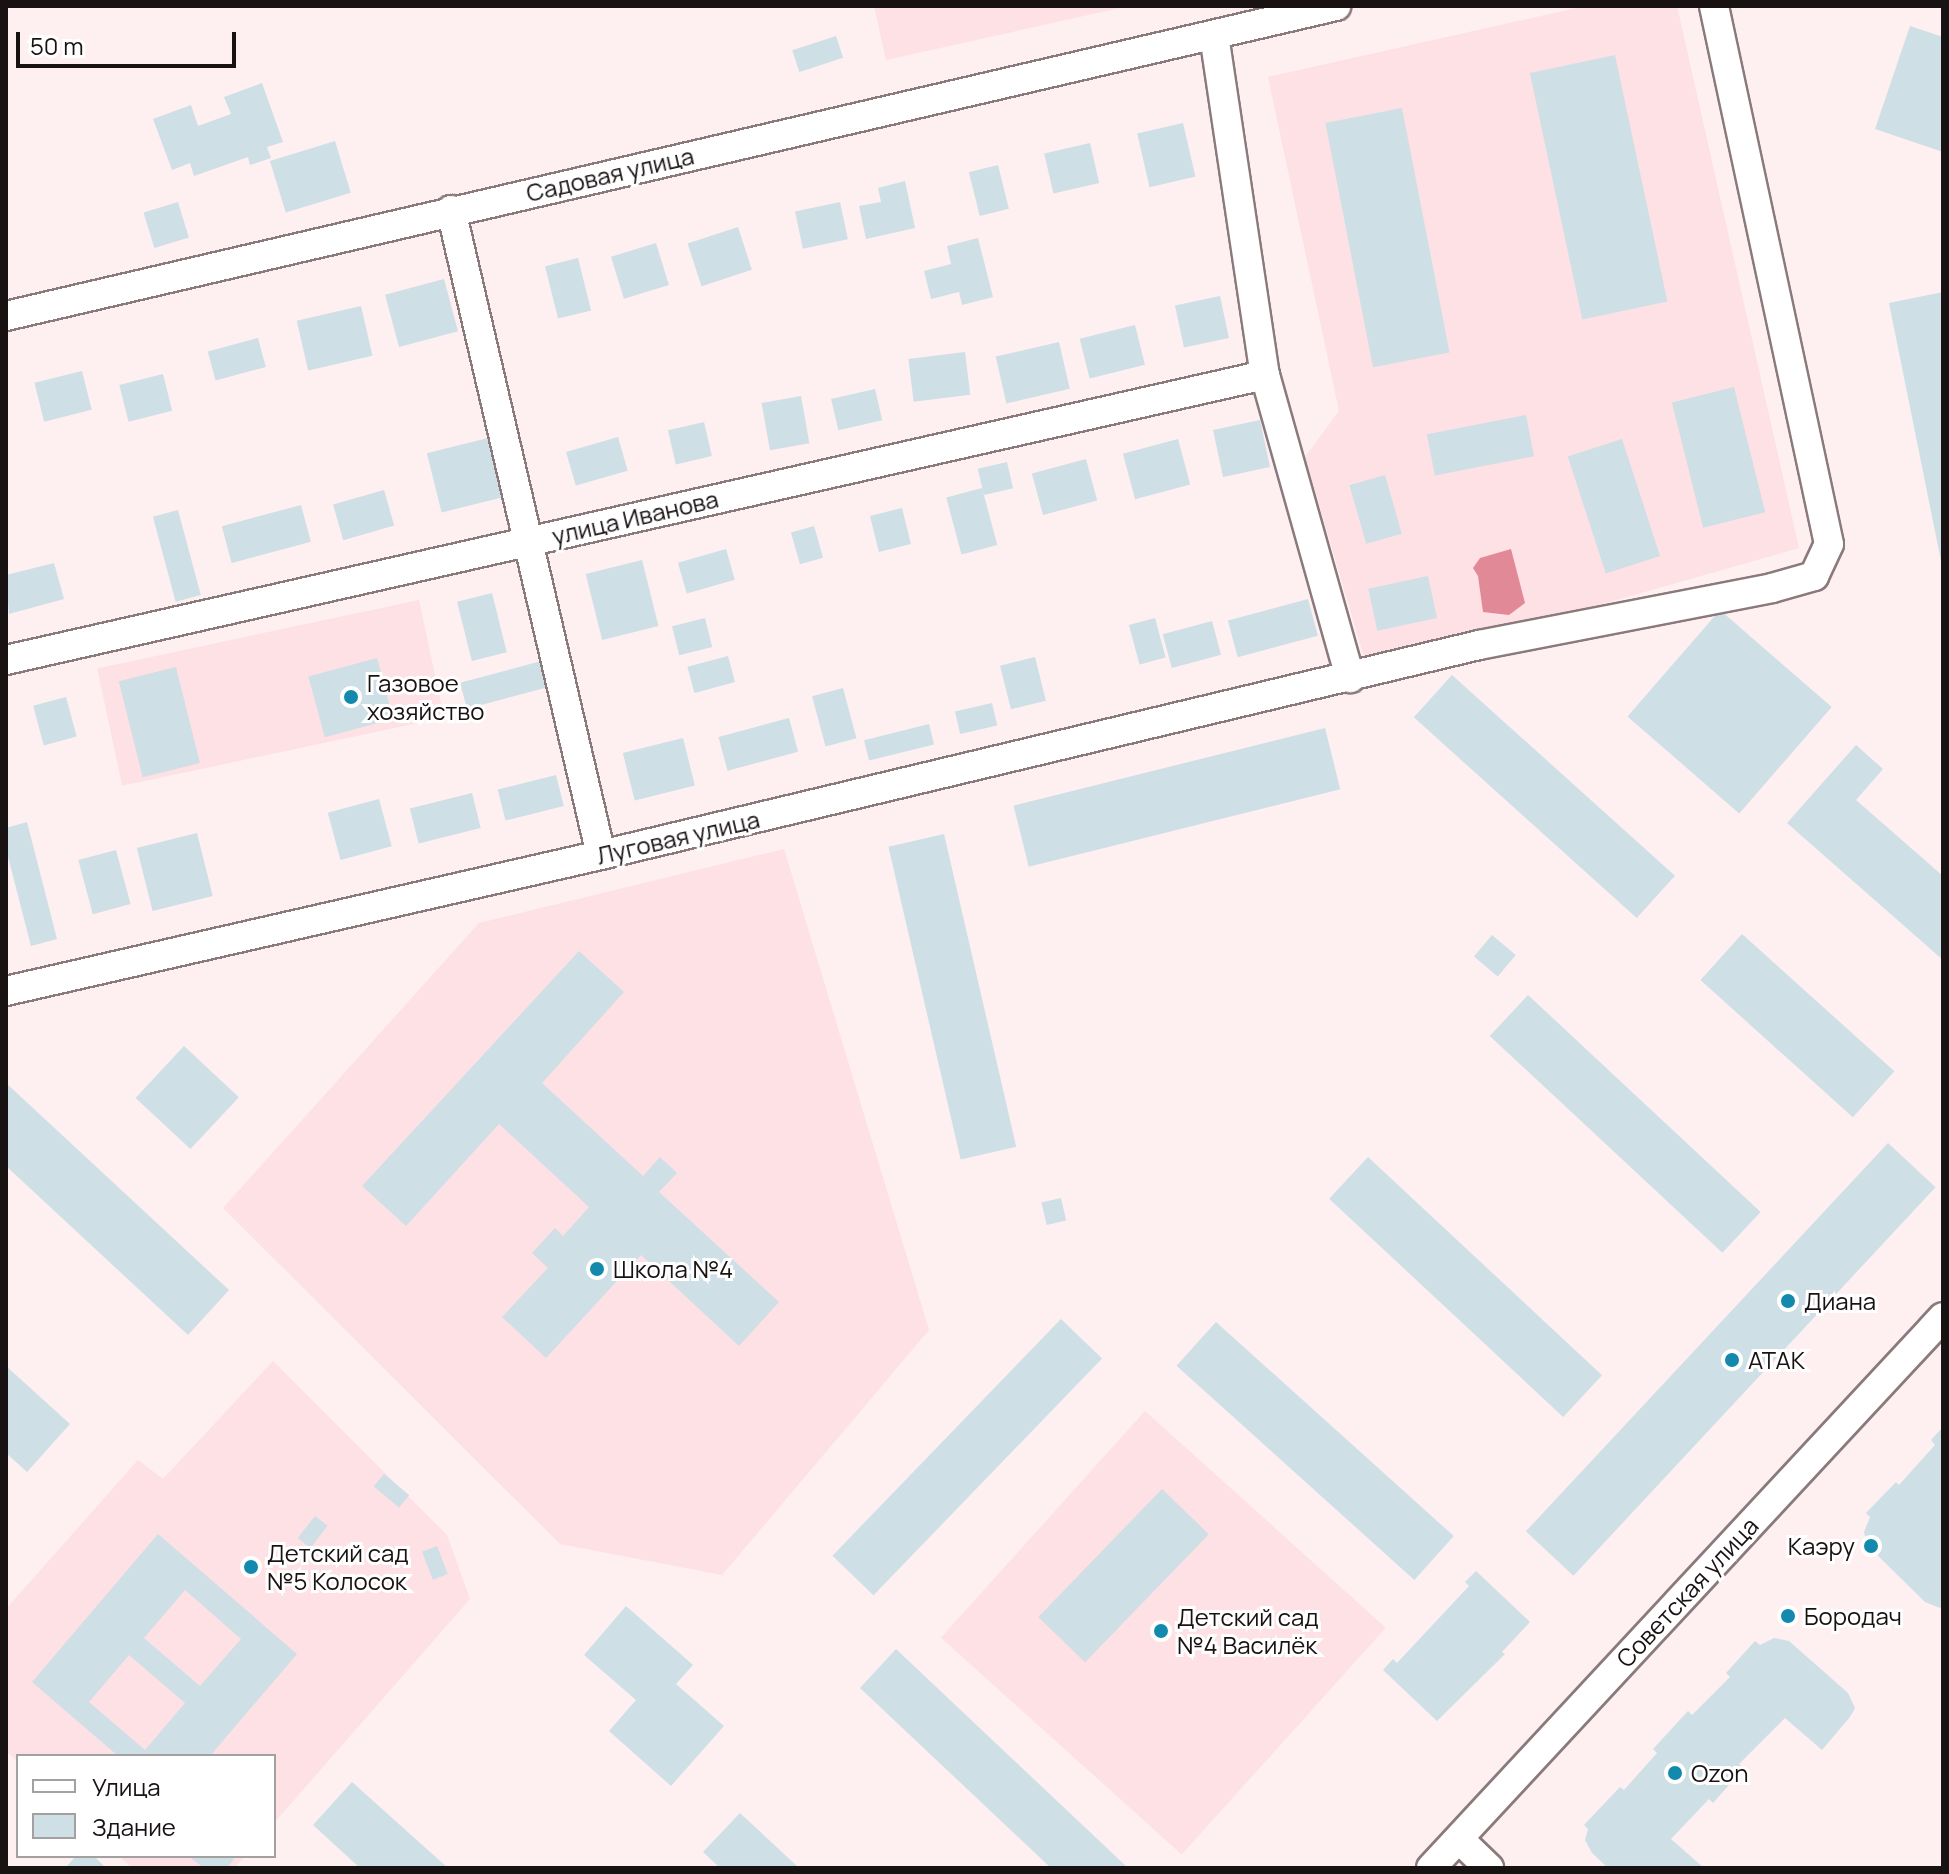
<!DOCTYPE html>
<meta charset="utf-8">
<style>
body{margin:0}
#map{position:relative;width:1949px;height:1874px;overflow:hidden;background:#feeff1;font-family:Manrope,sans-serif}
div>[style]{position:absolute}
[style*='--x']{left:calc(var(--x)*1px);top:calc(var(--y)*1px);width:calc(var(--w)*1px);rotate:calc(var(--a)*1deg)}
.built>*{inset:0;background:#fde1e4;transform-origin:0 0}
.water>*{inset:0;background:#e18996}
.building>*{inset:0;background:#cedfe6;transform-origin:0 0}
.roads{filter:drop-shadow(2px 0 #8b7a7c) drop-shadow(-2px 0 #8b7a7c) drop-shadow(0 2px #8b7a7c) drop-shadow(0 -2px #8b7a7c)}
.minor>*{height:28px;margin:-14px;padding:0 14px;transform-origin:14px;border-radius:14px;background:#fff}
.dots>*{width:22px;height:22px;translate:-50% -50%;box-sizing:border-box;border:4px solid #fff;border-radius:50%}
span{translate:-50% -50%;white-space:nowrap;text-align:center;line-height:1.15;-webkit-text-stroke:6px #fff;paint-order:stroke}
.street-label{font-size:24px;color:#191213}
.poi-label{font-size:24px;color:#191213}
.left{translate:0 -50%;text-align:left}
.right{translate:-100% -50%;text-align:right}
.frame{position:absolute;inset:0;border:8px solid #191213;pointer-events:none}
.legend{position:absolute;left:16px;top:1754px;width:260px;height:104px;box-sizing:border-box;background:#fff;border:2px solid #a3a0a1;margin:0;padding:10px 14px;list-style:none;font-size:24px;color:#191213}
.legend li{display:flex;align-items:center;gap:16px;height:40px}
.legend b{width:40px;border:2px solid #a3a0a1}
.scale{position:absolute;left:16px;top:32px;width:220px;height:36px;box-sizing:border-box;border:4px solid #191213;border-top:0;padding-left:10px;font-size:24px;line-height:28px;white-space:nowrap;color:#191213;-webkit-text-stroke:6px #fff;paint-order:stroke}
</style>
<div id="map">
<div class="built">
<div style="clip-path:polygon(874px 6px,1129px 6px,886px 60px)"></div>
<div style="clip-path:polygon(1585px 6px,1677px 6px,1799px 548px,1564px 615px,1364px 657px,1305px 457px,1339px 411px,1268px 77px)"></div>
<div style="left:419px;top:600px;width:120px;height:329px;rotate:78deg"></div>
<div style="clip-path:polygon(784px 849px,929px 1330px,722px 1575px,560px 1544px,223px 1208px,479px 923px)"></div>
<div style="clip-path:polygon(273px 1361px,447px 1535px,470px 1599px,274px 1823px,274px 1756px,18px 1756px,18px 1762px,6px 1751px,6px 1609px,138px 1460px,163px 1479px)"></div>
<div style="left:1145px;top:1411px;width:324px;height:305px;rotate:42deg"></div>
<div style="clip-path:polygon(119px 1856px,245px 1856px,234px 1868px,132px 1868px)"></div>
</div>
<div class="water">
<div style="clip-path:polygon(1511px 549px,1525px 603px,1509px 615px,1483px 612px,1478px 576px,1473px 568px,1480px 558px)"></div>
</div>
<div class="building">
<div style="clip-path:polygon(1910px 26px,1943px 37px,1943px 152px,1875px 129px)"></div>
<div style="left:836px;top:36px;width:23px;height:46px;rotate:72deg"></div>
<div style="left:1615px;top:55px;width:252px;height:87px;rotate:78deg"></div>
<div style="clip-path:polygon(262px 83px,283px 142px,267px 147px,271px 158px,250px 165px,248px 157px,194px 176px,190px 163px,172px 170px,153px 119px,191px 105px,198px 126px,231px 114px,224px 97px)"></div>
<div style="left:1402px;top:108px;width:249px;height:78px;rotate:79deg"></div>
<div style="left:1183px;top:123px;width:55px;height:47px;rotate:77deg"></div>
<div style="left:335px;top:141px;width:54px;height:68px;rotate:73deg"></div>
<div style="left:1090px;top:143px;width:41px;height:47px;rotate:77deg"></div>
<div style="left:998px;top:165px;width:45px;height:30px;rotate:76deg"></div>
<div style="clip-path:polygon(905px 181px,915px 228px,866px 239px,859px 206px,881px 202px,878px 188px)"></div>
<div style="left:178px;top:202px;width:37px;height:36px;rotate:73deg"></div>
<div style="left:840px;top:202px;width:38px;height:46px;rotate:78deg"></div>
<div style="left:738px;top:227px;width:45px;height:53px;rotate:72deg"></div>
<div style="clip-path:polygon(978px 238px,993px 297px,962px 305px,959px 292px,931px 299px,924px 271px,951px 264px,947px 246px)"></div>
<div style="left:656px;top:243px;width:44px;height:47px;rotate:73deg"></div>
<div style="left:578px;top:258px;width:54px;height:34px;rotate:76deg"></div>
<div style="left:444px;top:279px;width:54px;height:61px;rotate:75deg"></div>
<div style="clip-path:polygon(1943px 292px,1943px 566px,1942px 566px,1889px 303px)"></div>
<div style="left:1220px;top:296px;width:43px;height:46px;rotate:78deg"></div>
<div style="left:361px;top:306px;width:51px;height:66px;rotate:77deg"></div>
<div style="left:1135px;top:325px;width:41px;height:57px;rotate:76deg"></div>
<div style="left:258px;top:338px;width:30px;height:52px;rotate:75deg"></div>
<div style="left:1059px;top:342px;width:48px;height:65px;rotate:77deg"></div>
<div style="left:965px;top:352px;width:43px;height:57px;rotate:83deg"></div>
<div style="left:82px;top:371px;width:40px;height:49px;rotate:76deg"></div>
<div style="left:163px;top:374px;width:38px;height:45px;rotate:76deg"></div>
<div style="left:1734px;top:387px;width:129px;height:64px;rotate:76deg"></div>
<div style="left:875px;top:389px;width:32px;height:45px;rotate:77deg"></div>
<div style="left:801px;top:396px;width:48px;height:40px;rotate:80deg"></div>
<div style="left:1526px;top:415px;width:42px;height:101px;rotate:79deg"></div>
<div style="left:1260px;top:420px;width:48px;height:48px;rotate:78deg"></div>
<div style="left:704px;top:422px;width:35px;height:37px;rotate:77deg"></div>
<div style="left:618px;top:437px;width:35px;height:54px;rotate:74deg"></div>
<div style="left:488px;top:438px;width:61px;height:63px;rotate:76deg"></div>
<div style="left:1178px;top:439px;width:47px;height:57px;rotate:75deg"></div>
<div style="left:1622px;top:439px;width:123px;height:57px;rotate:72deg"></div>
<div style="left:1086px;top:459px;width:43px;height:56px;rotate:75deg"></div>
<div style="left:1007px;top:462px;width:27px;height:30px;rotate:77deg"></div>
<div style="left:1385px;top:475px;width:61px;height:37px;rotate:74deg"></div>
<div style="left:982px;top:488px;width:59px;height:37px;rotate:75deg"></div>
<div style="left:384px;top:490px;width:37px;height:53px;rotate:74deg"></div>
<div style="left:301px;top:505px;width:38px;height:82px;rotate:75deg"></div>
<div style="left:902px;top:508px;width:37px;height:33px;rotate:76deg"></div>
<div style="left:178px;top:510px;width:88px;height:26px;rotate:75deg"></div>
<div style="left:814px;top:526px;width:33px;height:24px;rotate:74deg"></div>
<div style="left:726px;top:549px;width:32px;height:50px;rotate:74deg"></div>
<div style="left:642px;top:560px;width:68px;height:58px;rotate:76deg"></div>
<div style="clip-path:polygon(54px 563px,64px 599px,9px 614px,6px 575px)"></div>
<div style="left:1428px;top:576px;width:43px;height:61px;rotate:78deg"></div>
<div style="left:492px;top:593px;width:61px;height:36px;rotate:76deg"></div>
<div style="left:1308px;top:599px;width:38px;height:83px;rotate:75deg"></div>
<div style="left:1720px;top:610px;width:148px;height:141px;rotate:41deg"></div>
<div style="left:705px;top:618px;width:30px;height:34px;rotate:76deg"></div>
<div style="left:1155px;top:618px;width:41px;height:27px;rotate:75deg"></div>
<div style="left:1212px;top:621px;width:35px;height:51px;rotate:75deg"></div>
<div style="left:728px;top:656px;width:27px;height:42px;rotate:75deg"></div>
<div style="left:1035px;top:657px;width:45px;height:36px;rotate:76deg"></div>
<div style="left:377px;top:658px;width:63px;height:71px;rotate:75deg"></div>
<div style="left:545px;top:660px;width:27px;height:88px;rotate:75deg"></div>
<div style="left:176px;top:667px;width:99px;height:59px;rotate:76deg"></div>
<div style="left:1452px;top:675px;width:300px;height:57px;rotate:42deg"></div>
<div style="left:843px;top:688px;width:52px;height:32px;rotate:75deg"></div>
<div style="left:66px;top:697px;width:41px;height:34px;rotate:75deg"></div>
<div style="left:992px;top:703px;width:23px;height:38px;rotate:77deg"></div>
<div style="left:789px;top:718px;width:35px;height:73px;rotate:75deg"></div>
<div style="left:929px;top:724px;width:21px;height:67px;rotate:76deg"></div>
<div style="left:1325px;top:728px;width:63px;height:321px;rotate:76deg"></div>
<div style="left:683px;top:738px;width:49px;height:62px;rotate:76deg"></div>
<div style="clip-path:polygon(1856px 745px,1883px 769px,1856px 800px,1943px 876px,1943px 960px,1787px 823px)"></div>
<div style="left:556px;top:775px;width:32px;height:60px;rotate:76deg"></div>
<div style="left:472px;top:793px;width:36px;height:64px;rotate:76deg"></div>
<div style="left:379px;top:799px;width:49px;height:53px;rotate:75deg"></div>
<div style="clip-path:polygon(27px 822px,57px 939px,31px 946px,6px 849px,6px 828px)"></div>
<div style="left:197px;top:833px;width:65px;height:62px;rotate:76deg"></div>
<div style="left:944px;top:834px;width:321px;height:57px;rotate:77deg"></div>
<div style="left:116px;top:850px;width:56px;height:39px;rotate:75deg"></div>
<div style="left:1742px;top:934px;width:205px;height:62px;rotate:42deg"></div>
<div style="left:1492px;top:935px;width:31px;height:28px;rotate:40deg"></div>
<div style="clip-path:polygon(579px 951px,624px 992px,542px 1083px,643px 1176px,660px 1157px,677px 1173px,659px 1192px,779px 1302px,739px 1346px,641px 1255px,546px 1358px,502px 1317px,548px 1268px,532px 1253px,555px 1228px,563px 1236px,589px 1207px,499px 1124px,406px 1226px,362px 1186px)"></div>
<div style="left:1528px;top:995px;width:318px;height:56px;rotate:43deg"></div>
<div style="left:184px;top:1046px;width:75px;height:71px;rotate:43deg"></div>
<div style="clip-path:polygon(6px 1083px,229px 1290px,188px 1335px,6px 1166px)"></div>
<div style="left:1888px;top:1143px;width:65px;height:531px;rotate:43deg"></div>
<div style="left:1368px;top:1157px;width:320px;height:57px;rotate:43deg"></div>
<div style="left:1061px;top:1198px;width:23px;height:20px;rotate:77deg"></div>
<div style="left:1061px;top:1319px;width:57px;height:329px;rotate:44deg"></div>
<div style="left:1216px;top:1322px;width:320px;height:59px;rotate:42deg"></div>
<div style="clip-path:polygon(6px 1366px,70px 1424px,27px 1472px,6px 1453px)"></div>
<div style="clip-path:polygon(1943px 1427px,1943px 1606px,1940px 1608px,1925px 1602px,1868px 1546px,1864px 1532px,1870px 1517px,1866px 1513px,1896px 1482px,1899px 1485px,1935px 1445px,1931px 1440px)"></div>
<div style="left:384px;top:1474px;width:33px;height:16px;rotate:40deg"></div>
<div style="left:1162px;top:1489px;width:65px;height:178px;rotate:44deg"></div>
<div style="left:315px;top:1516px;width:16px;height:28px;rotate:38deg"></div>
<div style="clip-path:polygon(evenodd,158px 1534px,297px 1654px,210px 1756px,118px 1756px,32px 1682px,158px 1534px,185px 1590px,241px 1639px,200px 1686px,144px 1638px,185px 1590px,158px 1534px,129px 1655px,185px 1703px,145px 1750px,89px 1702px,129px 1655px)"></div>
<div style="left:437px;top:1546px;width:30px;height:16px;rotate:69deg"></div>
<div style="clip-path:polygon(1476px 1571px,1530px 1622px,1502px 1652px,1505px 1654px,1437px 1721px,1383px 1670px,1393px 1659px,1397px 1663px,1469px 1586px,1465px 1582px)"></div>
<div style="clip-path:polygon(626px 1606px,693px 1665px,676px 1684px,724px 1726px,671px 1786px,609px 1731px,636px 1700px,584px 1655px)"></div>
<div style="clip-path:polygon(1774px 1638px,1789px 1641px,1848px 1693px,1855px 1708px,1850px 1717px,1822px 1750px,1785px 1718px,1739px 1764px,1744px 1768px,1713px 1803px,1709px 1799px,1671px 1839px,1704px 1868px,1608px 1868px,1592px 1853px,1585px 1840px,1588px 1829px,1584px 1825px,1620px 1787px,1624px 1790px,1657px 1753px,1653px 1749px,1688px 1711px,1692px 1715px,1730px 1677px,1726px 1673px,1755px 1641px,1760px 1645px)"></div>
<div style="clip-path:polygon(896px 1649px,1128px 1868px,1051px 1868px,860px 1688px)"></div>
<div style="clip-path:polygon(352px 1782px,448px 1868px,360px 1868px,313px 1825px)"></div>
<div style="clip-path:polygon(740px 1813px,799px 1868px,720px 1868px,703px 1852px)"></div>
<div style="clip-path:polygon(76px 1856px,94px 1856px,106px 1868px,65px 1868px)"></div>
<div style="clip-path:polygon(188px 1856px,231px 1856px,234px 1859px,227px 1868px,204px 1868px)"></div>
</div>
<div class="roads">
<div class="minor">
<div style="--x:1214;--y:35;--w:344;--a:81.5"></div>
<div style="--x:1265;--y:375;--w:315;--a:74.3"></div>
<div style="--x:451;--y:210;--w:662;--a:76.91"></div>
<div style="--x:6;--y:316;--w:1366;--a:-13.12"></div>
<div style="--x:6;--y:660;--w:1291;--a:-12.76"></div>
<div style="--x:6;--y:991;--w:610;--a:-12.88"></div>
<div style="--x:601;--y:855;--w:903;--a:-13.45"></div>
<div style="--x:1479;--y:645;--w:298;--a:-11"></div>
<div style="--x:1772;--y:588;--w:44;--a:-15.9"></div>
<div style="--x:1814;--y:576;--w:35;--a:-65"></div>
<div style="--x:1829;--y:544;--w:550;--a:-102.07"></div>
<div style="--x:1459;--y:1839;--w:42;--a:44"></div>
<div style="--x:1431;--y:1868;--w:752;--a:-47.1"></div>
</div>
</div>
<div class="dots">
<div style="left:351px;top:697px;background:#1289ad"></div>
<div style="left:597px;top:1269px;background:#1289ad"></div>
<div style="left:1788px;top:1301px;background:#1289ad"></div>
<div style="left:1732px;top:1360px;background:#1289ad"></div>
<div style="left:1871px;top:1546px;background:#1289ad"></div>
<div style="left:251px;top:1567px;background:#1289ad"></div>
<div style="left:1788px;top:1616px;background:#1289ad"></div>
<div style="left:1161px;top:1631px;background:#1289ad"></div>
<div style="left:1675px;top:1773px;background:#1289ad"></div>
</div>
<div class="street-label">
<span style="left:610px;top:174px;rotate:-13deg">Садовая улица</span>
<span style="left:635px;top:517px;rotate:-13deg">улица Иванова</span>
<span style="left:678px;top:837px;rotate:-13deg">Луговая улица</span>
<span style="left:1687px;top:1592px;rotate:-47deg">Советская улица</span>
</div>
<div class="poi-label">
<span class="left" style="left:367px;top:697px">Газовое<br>хозяйство</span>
<span class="left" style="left:613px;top:1269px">Школа №4</span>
<span class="left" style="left:1804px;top:1301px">Диана</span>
<span class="left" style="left:1748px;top:1360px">АТАК</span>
<span class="right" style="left:1855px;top:1546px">Каэру</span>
<span class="left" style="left:267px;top:1567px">Детский сад<br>№5 Колосок</span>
<span class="left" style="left:1804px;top:1616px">Бородач</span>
<span class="left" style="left:1177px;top:1631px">Детский сад<br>№4 Василёк</span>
<span class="left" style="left:1691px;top:1773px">Ozon</span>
</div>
<div class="frame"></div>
<ul class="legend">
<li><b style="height:10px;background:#fff"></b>Улица</li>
<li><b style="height:22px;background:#cedfe6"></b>Здание</li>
</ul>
<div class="scale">50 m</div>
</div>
